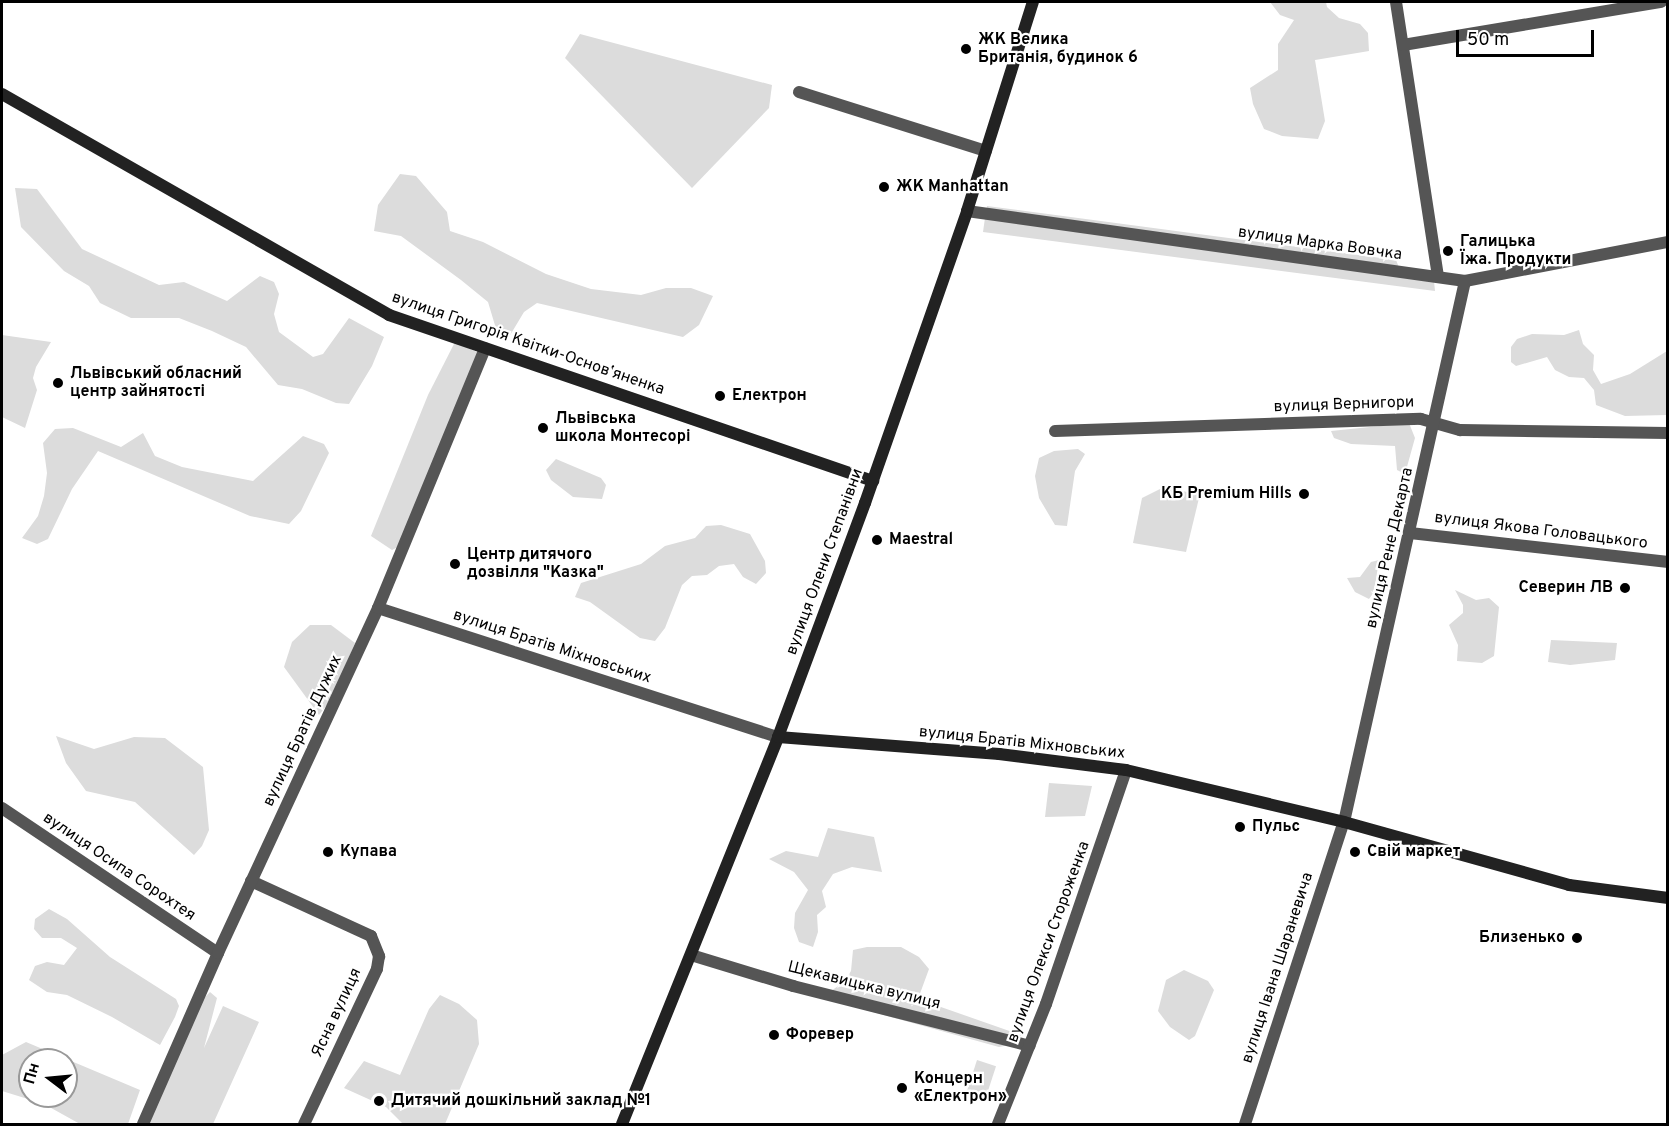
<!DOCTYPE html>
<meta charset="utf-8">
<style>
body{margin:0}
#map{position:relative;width:1669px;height:1126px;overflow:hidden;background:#fff;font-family:Overpass,sans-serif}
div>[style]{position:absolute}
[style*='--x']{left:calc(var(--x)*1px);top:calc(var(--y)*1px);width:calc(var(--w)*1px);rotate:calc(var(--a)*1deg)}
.green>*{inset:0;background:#dcdcdc;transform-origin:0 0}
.street>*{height:12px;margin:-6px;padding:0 6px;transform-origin:6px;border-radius:6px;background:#555}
.secondary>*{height:12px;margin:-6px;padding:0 6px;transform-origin:6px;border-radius:6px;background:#222}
.dots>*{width:16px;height:16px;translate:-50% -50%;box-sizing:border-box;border:3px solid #fff;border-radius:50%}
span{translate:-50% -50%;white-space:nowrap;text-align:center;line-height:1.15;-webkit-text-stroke:4.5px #fff;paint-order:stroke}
.poi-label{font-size:16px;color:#000;font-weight:700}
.left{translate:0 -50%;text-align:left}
.right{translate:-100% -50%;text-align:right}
.street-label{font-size:16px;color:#000}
.frame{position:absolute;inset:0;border:3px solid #000;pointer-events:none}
.north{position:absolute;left:18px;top:1048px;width:60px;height:60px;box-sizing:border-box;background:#fff;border:2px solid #999;border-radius:50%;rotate:286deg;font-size:16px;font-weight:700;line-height:24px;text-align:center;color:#000}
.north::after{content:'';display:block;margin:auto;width:21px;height:27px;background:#000;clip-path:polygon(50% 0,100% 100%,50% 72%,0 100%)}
.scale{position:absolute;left:1456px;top:30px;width:138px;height:27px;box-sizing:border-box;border:3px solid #000;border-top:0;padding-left:8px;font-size:18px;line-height:21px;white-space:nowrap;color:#000;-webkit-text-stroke:4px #fff;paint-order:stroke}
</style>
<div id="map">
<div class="green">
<div style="clip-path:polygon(1270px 2px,1326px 2px,1327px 7px,1339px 18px,1360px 24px,1368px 33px,1369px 51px,1315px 60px,1325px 121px,1318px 139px,1282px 136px,1264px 129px,1253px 104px,1250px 88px,1278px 70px,1278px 44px,1294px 20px,1280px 15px)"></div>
<div style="clip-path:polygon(580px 34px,772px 85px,769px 108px,692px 188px,565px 58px)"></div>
<div style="clip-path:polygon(400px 174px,416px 176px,447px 212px,450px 231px,483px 242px,546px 274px,591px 289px,641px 295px,666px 288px,691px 288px,713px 296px,699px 325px,683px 337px,537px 303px,524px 312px,509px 337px,497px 332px,488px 302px,461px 280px,401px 236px,374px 231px,378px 205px)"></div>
<div style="clip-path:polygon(15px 188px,37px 189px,82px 249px,159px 285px,184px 282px,227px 301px,260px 276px,274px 282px,279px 294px,274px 314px,279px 332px,313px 357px,323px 354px,349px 318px,384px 337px,372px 366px,349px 404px,336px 403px,302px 389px,278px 385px,246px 347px,212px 331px,179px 318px,131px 318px,100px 303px,89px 286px,64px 271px,21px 227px)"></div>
<div style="clip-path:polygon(987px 206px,1396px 260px,1400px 270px,986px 211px)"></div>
<div style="clip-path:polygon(985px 218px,1434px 281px,1435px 291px,983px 232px)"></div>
<div style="clip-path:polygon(1579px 330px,1583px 344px,1594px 355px,1593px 370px,1601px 384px,1630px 374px,1667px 351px,1667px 415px,1625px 416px,1596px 405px,1594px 390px,1584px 378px,1569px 377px,1555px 370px,1547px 357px,1516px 366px,1511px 362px,1511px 347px,1517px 339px,1532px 334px,1564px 335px)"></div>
<div style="clip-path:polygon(2px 335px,51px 342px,36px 367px,33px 378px,37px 390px,25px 428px,2px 417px)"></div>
<div style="clip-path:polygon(455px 342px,479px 353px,402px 545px,392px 550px,371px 536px,428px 395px)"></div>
<div style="clip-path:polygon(1409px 423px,1415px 438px,1405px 474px,1397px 470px,1395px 446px,1351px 444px,1334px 438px,1331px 431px)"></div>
<div style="clip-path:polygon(73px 428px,121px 447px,143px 433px,155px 456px,182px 467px,253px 481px,303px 436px,324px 444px,329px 453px,301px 511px,289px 524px,250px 516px,98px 451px,72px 489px,48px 539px,37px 544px,22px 538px,38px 516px,44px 496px,47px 473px,43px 443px,55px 429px)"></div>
<div style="clip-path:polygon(1078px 449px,1085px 454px,1075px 471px,1067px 526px,1055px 525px,1039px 498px,1035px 476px,1039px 458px,1054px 451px)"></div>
<div style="clip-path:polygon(556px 459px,601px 478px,606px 485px,602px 499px,573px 497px,551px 480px,546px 470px)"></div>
<div style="clip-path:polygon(1162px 488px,1200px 494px,1186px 552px,1133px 543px,1142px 498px)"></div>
<div style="clip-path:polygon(721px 525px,750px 534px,765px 561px,766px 573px,756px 584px,743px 577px,734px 564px,719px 566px,707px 575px,692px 576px,682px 585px,665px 628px,655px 641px,640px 638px,590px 602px,575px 597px,581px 583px,641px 564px,665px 546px,695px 538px,706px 526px)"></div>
<div style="clip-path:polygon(1379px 560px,1374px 592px,1369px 599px,1355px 592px,1347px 578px,1360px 577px,1371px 562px)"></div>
<div style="clip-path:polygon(1455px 590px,1476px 600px,1489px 598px,1499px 607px,1494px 656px,1482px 663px,1457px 661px,1458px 645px,1449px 625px,1463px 613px,1463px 605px)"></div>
<div style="clip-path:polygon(310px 625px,331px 625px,355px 643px,330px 701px,319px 715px,284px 667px,292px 642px)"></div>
<div style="clip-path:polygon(1551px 640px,1617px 643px,1615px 660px,1570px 665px,1548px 662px)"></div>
<div style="clip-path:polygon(56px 736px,94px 749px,134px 737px,165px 738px,203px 767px,209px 830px,202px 846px,194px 855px,135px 802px,86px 791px,66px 763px)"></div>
<div style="clip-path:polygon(1049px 783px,1092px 786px,1085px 816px,1045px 817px)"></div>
<div style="clip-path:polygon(828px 828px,874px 837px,882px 872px,852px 867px,833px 874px,822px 891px,826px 907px,817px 915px,818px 932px,813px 947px,799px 942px,794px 928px,795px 913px,808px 890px,794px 872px,769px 859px,786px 851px,818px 857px)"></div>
<div style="clip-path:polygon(49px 909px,67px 919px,110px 957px,176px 999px,179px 1006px,175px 1017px,160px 1045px,112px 1017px,67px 995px,47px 992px,29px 980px,35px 966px,47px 962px,64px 965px,77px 948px,61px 938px,42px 938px,34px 929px,35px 919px)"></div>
<div style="clip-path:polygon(867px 947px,901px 947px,919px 957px,929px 969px,918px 999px,1021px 1035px,1015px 1044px,999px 1047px,862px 1009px,828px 993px,844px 982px,851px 971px,853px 950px)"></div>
<div style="clip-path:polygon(1184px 970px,1208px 981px,1214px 990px,1195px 1036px,1189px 1040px,1170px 1027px,1158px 1011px,1166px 980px)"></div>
<div style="clip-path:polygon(210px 992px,217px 998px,204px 1048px,223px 1006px,259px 1022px,213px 1124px,147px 1124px,204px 998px)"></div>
<div style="clip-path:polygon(440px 995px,459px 1004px,477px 1020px,479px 1044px,445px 1124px,403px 1124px,386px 1107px,344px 1088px,364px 1061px,400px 1075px,429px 1009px)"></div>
<div style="clip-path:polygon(evenodd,26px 1042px,140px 1090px,128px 1124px,80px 1124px,44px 1104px,2px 1091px,2px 1055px,26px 1042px,30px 1060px,66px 1060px,66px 1096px,30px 1096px,30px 1060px)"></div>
<div style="left:977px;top:1060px;width:20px;height:38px;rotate:18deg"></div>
</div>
<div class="street">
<div style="--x:1396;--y:2;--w:278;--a:81.3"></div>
<div style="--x:1403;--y:45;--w:262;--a:-9.5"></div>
<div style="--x:799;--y:92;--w:196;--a:17.5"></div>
<div style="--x:967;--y:211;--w:503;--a:8"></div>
<div style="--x:1465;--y:281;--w:207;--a:-10.9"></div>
<div style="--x:1055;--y:431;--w:366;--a:-1.9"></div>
<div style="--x:1421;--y:419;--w:41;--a:15.8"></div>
<div style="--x:1460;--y:430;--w:208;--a:0.8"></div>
<div style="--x:1410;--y:533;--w:260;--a:6.4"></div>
<div style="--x:378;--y:608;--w:420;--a:17.9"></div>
<div style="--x:2;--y:808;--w:260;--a:33.9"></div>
<div style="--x:251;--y:881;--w:132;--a:24.6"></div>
<div style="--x:371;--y:936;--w:22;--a:68"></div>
<div style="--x:379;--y:956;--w:13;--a:99"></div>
<div style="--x:377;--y:969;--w:171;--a:115.2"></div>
<div style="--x:691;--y:955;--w:107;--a:16.9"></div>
<div style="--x:793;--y:986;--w:244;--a:14.2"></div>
<div style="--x:143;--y:1124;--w:187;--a:-66.3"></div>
<div style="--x:218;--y:953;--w:380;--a:-65.1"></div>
<div style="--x:378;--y:608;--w:281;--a:-67.6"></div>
<div style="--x:998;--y:1124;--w:129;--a:-68.2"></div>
<div style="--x:1046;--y:1004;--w:247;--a:-71.1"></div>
<div style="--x:1245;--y:1124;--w:318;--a:-71.9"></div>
<div style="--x:1344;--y:822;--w:554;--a:-77.39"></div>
</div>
<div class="secondary">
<div style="--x:2;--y:94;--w:446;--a:29.7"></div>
<div style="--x:389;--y:315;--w:512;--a:18.93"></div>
<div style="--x:778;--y:737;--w:222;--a:4.4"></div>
<div style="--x:999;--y:754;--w:128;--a:7.2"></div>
<div style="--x:1126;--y:770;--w:224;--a:13.4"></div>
<div style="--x:1344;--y:822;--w:234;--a:15.6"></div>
<div style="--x:1569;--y:885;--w:100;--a:7.5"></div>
<div style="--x:622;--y:1124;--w:417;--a:-68"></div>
<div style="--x:778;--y:737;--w:250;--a:-69.6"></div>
<div style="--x:865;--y:503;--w:309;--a:-70.7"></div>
<div style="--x:967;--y:211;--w:219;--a:-72.5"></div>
</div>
<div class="dots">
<div style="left:966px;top:49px;background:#000"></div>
<div style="left:884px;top:187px;background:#000"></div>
<div style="left:1448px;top:251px;background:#000"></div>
<div style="left:58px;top:383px;background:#000"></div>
<div style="left:720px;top:396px;background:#000"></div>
<div style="left:543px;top:428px;background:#000"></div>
<div style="left:1304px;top:494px;background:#000"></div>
<div style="left:877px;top:540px;background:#000"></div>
<div style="left:455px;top:564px;background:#000"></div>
<div style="left:1625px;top:588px;background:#000"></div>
<div style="left:1240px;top:827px;background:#000"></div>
<div style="left:328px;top:852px;background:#000"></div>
<div style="left:1355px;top:852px;background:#000"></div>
<div style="left:1577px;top:938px;background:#000"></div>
<div style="left:774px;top:1035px;background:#000"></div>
<div style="left:902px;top:1088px;background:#000"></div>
<div style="left:379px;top:1101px;background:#000"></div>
</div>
<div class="poi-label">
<span class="left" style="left:978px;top:49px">ЖК Велика<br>Британія, будинок 6</span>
<span class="left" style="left:896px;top:187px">ЖК Manhattan</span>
<span class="left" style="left:1460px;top:251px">Галицька<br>Їжа. Продукти</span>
<span class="left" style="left:70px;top:383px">Львівський обласний<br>центр зайнятості</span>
<span class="left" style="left:732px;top:396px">Електрон</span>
<span class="left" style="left:555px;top:428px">Львівська<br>школа Монтесорі</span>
<span class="right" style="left:1292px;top:494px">КБ Premium Hills</span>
<span class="left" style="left:889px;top:540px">Maestral</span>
<span class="left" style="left:467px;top:564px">Центр дитячого<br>дозвілля "Казка"</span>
<span class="right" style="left:1613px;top:588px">Северин ЛВ</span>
<span class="left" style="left:1252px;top:827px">Пульс</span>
<span class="left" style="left:340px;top:852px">Купава</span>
<span class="left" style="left:1367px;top:852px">Свій маркет</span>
<span class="right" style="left:1565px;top:938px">Близенько</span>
<span class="left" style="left:786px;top:1035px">Форевер</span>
<span class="left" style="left:914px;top:1088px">Концерн<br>«Електрон»</span>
<span class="left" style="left:391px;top:1101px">Дитячий дошкільний заклад №1</span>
</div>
<div class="street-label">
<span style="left:1320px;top:244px;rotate:8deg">вулиця Марка Вовчка</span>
<span style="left:528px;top:344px;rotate:19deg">вулиця Григорія Квітки-Основʼяненка</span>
<span style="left:1344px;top:405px;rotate:-2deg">вулиця Вернигори</span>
<span style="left:1541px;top:531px;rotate:7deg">вулиця Якова Головацького</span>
<span style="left:1390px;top:548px;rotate:-77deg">вулиця Рене Декарта</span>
<span style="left:825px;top:562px;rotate:-70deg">вулиця Олени Степанівни</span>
<span style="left:552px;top:647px;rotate:18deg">вулиця Братів Міхновських</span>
<span style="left:303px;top:731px;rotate:-65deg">вулиця Братів Дужих</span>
<span style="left:1022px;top:743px;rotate:6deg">вулиця Братів Міхновських</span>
<span style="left:119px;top:867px;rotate:34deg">вулиця Осипа Сорохтея</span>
<span style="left:1049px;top:942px;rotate:-70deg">вулиця Олекси Стороженка</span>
<span style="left:1278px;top:968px;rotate:-72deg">вулиця Івана Шараневича</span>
<span style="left:864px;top:986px;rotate:14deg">Щекавицька вулиця</span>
<span style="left:337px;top:1013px;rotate:-65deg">Ясна вулиця</span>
</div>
<div class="frame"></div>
<div class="north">Пн</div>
<div class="scale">50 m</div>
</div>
